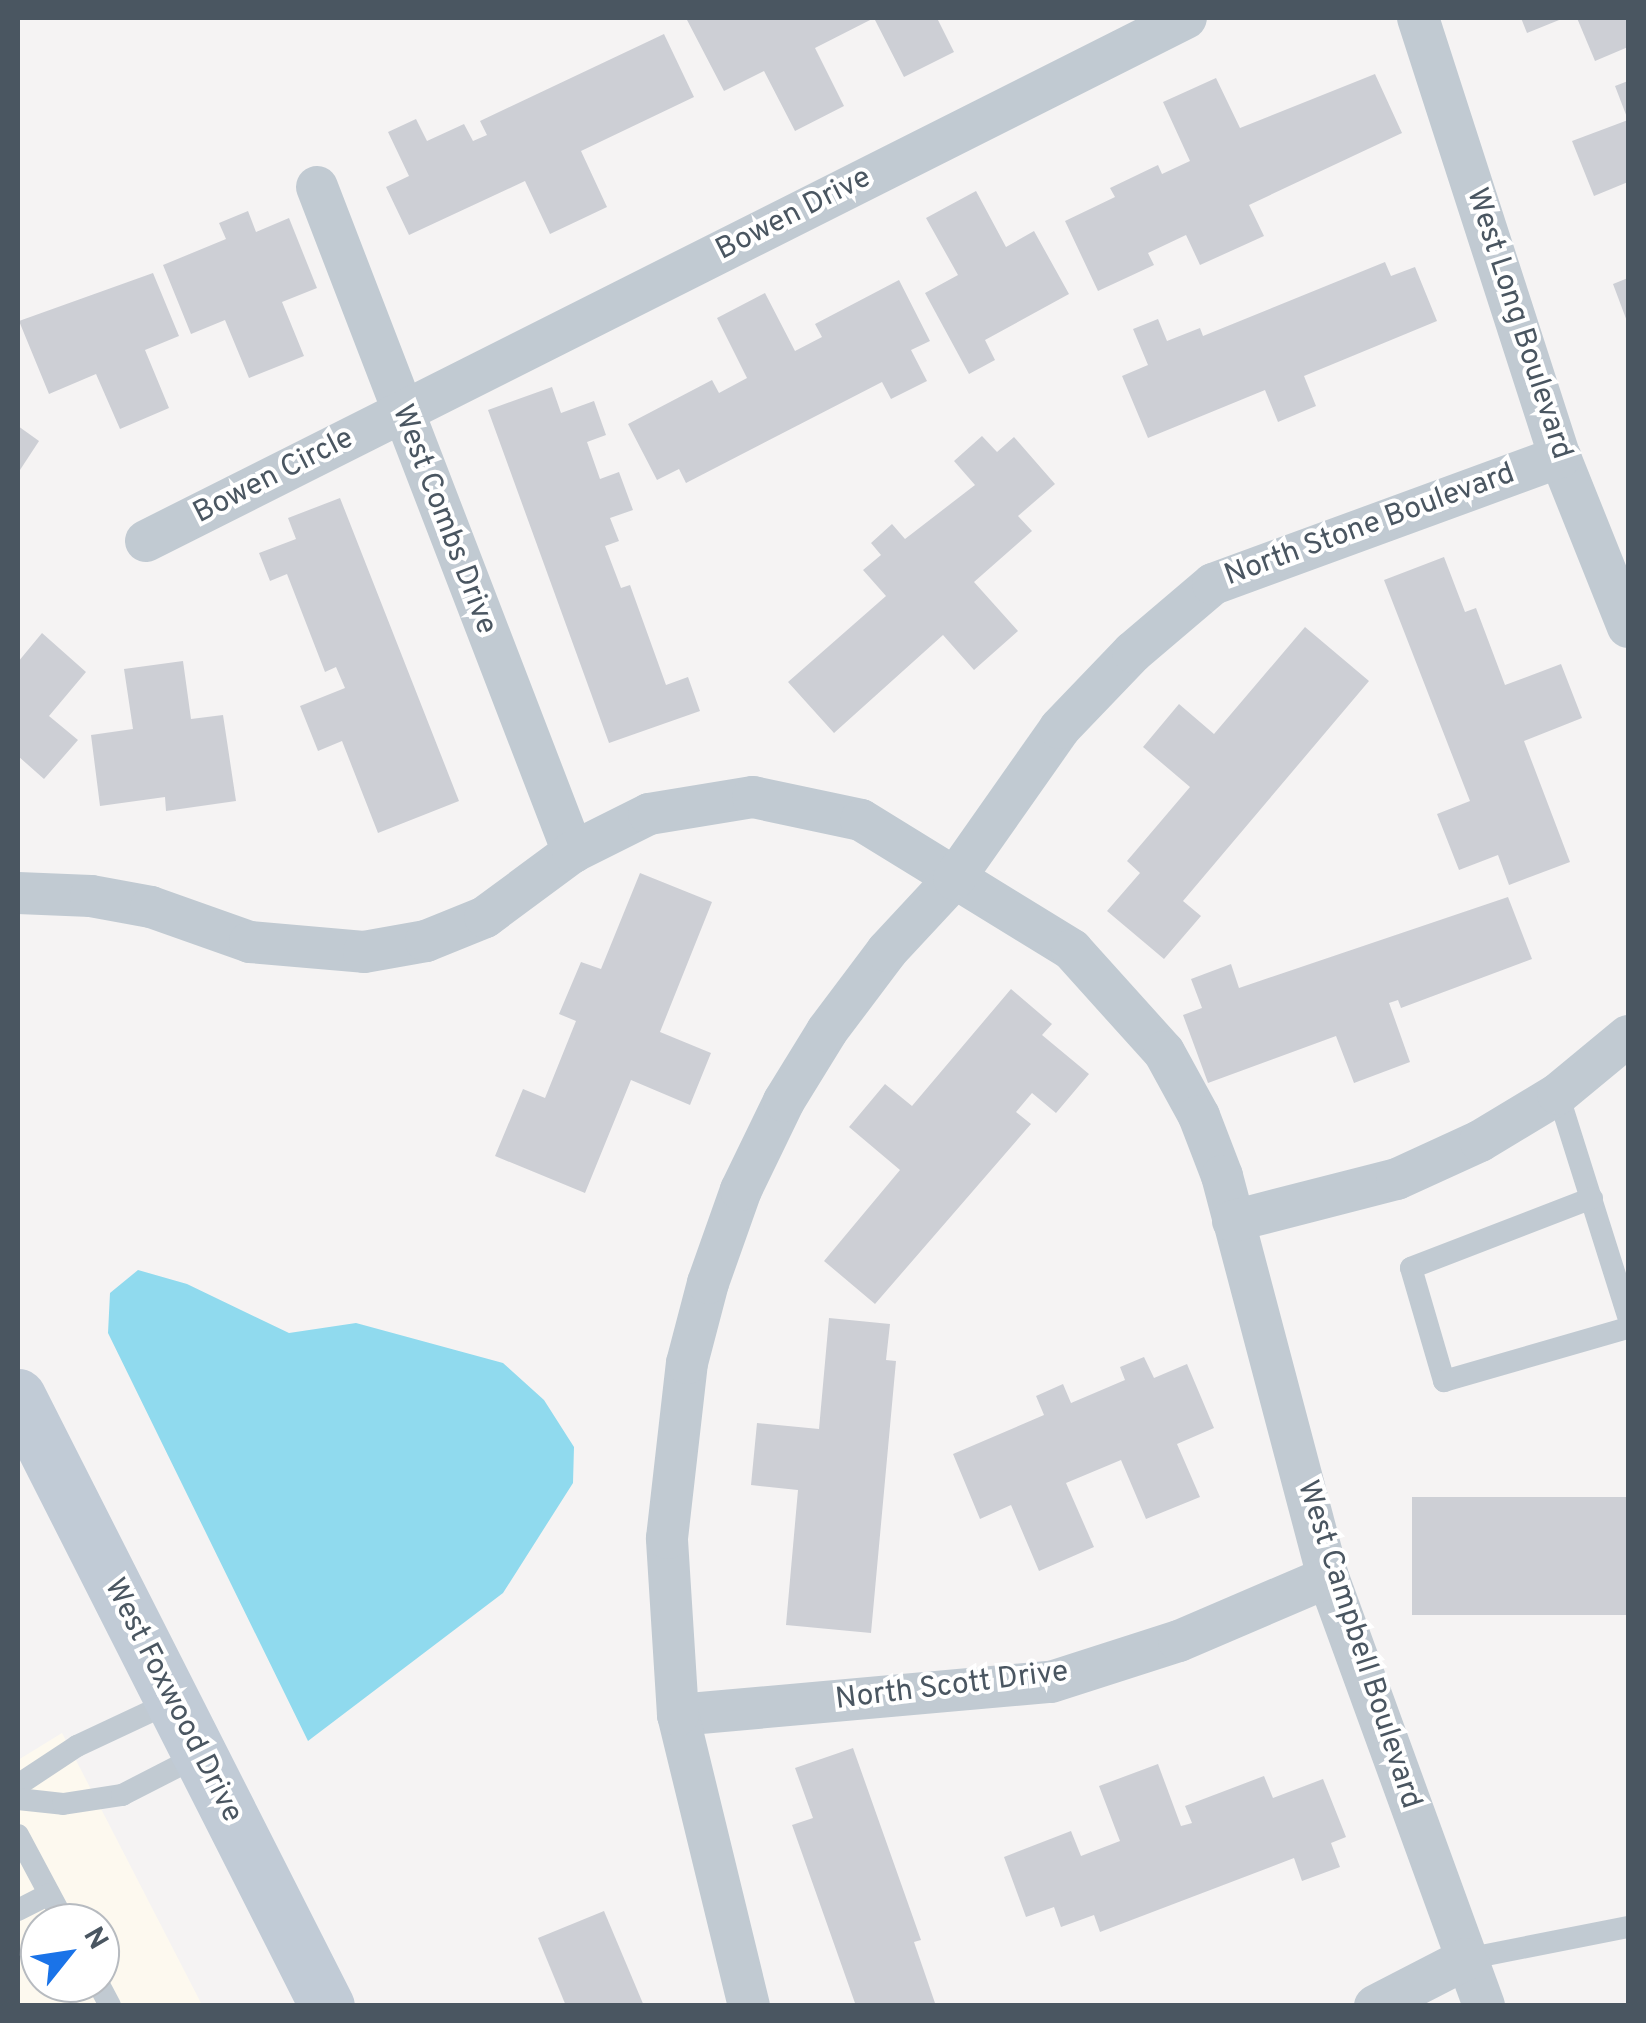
<!DOCTYPE html>
<style>
body{margin:0}
#map{position:relative;width:1646px;height:2023px;overflow:hidden;background:#f5f3f3;font-family:Overpass,sans-serif}
div>[style]{position:absolute}
[style*='--x']{left:calc(var(--x)*1px);top:calc(var(--y)*1px);width:calc(var(--w)*1px);rotate:calc(var(--a)*1deg)}
.commercial>*{inset:0;background:#fdf9ef}
.water>*{inset:0;background:#90daee}
.building>*{inset:0;background:#cdcfd5;transform-origin:0 0}
.service>*{height:22px;margin:-11px;padding:0 11px;transform-origin:11px;border-radius:11px;background:#c1cad2}
.minor>*{height:42px;margin:-21px;padding:0 21px;transform-origin:21px;border-radius:21px;background:#c1cad2}
.secondary>*{height:55px;margin:-27.5px;padding:0 27.5px;transform-origin:27.5px;border-radius:27.5px;background:#c1cbd6}
span{translate:-50% -50%;white-space:nowrap;text-align:center;line-height:1.15;-webkit-text-stroke:8px #fff;paint-order:stroke}
.street-label{font-size:30px;color:#4a5661}
.frame{position:absolute;inset:0;border:20px solid #4a5661;pointer-events:none}
.north{position:absolute;left:20px;top:1903px;width:100px;height:100px;box-sizing:border-box;background:#fff;border:2px solid #b7bbc0;border-radius:50%;rotate:60deg;font-size:28px;font-weight:700;line-height:40px;text-align:center;color:#4a5661}
.north::after{content:'';display:block;margin:auto;width:35px;height:45px;background:#1a73e8;clip-path:polygon(50% 0,100% 100%,50% 72%,0 100%)}
</style>
<div id="map">
<div class="commercial">
<div style="clip-path:polygon(evenodd,62px 1733px,202px 2005px,18px 2005px,18px 1760px,62px 1733px,40px 1923px,100px 1923px,100px 1983px,40px 1983px,40px 1923px)"></div>
</div>
<div class="water">
<div style="clip-path:polygon(138px 1270px,187px 1284px,289px 1333px,356px 1323px,503px 1363px,544px 1400px,574px 1447px,573px 1483px,503px 1593px,308px 1741px,108px 1333px,110px 1293px)"></div>
</div>
<div class="building">
<div style="clip-path:polygon(686px 18px,937px 18px,954px 52px,904px 77px,874px 18px,815px 48px,844px 106px,795px 131px,764px 71px,724px 91px)"></div>
<div style="clip-path:polygon(1521px 18px,1564px 18px,1527px 33px)"></div>
<div style="clip-path:polygon(1577px 18px,1628px 18px,1628px 47px,1595px 61px)"></div>
<div style="clip-path:polygon(664px 34px,694px 97px,581px 151px,607px 207px,550px 234px,525px 181px,409px 235px,386px 187px,409px 176px,388px 132px,416px 119px,427px 141px,464px 124px,473px 141px,487px 135px,480px 121px)"></div>
<div style="clip-path:polygon(1375px 74px,1402px 133px,1249px 205px,1264px 236px,1200px 265px,1186px 235px,1148px 253px,1154px 265px,1098px 291px,1065px 221px,1115px 197px,1110px 188px,1158px 165px,1162px 174px,1190px 161px,1163px 102px,1216px 78px,1240px 128px)"></div>
<div style="clip-path:polygon(1628px 81px,1628px 182px,1594px 196px,1572px 141px,1628px 120px,1615px 86px)"></div>
<div style="clip-path:polygon(976px 191px,1006px 247px,1034px 231px,1069px 294px,985px 340px,995px 360px,969px 374px,925px 293px,958px 275px,926px 218px)"></div>
<div style="clip-path:polygon(248px 211px,256px 232px,289px 218px,317px 288px,282px 302px,304px 356px,249px 378px,225px 320px,191px 334px,163px 265px,226px 239px,219px 223px)"></div>
<div style="clip-path:polygon(1385px 262px,1391px 276px,1415px 267px,1437px 321px,1304px 376px,1316px 406px,1278px 422px,1265px 390px,1148px 438px,1122px 376px,1148px 365px,1133px 329px,1158px 319px,1167px 341px,1200px 328px,1203px 336px)"></div>
<div style="clip-path:polygon(153px 273px,179px 336px,145px 350px,169px 408px,120px 429px,96px 374px,49px 394px,19px 321px)"></div>
<div style="clip-path:polygon(1628px 278px,1628px 324px,1613px 284px)"></div>
<div style="clip-path:polygon(899px 280px,930px 341px,911px 350px,927px 381px,891px 399px,882px 382px,686px 483px,679px 469px,657px 480px,628px 424px,712px 380px,719px 393px,747px 378px,717px 318px,765px 293px,795px 351px,822px 337px,815px 324px)"></div>
<div style="clip-path:polygon(552px 387px,561px 413px,594px 401px,606px 435px,587px 442px,600px 479px,619px 472px,633px 510px,610px 518px,619px 541px,605px 546px,621px 588px,630px 585px,666px 685px,688px 677px,700px 711px,609px 743px,488px 410px)"></div>
<div style="clip-path:polygon(18px 426px,39px 441px,18px 473px)"></div>
<div style="clip-path:polygon(982px 436px,997px 452px,1014px 437px,1055px 484px,1018px 516px,1032px 531px,974px 582px,1018px 631px,974px 670px,943px 635px,834px 733px,788px 682px,886px 596px,863px 570px,881px 555px,871px 543px,892px 524px,905px 539px,975px 485px,954px 461px)"></div>
<div style="clip-path:polygon(340px 498px,459px 801px,378px 833px,342px 741px,318px 751px,300px 706px,345px 688px,336px 667px,325px 672px,287px 574px,270px 581px,259px 553px,296px 539px,288px 518px)"></div>
<div style="clip-path:polygon(1444px 557px,1465px 612px,1476px 608px,1505px 685px,1561px 664px,1582px 718px,1524px 741px,1570px 862px,1509px 885px,1498px 855px,1459px 870px,1437px 814px,1470px 801px,1384px 580px)"></div>
<div style="clip-path:polygon(1305px 627px,1369px 681px,1183px 901px,1201px 916px,1164px 959px,1107px 911px,1140px 873px,1127px 861px,1190px 787px,1143px 747px,1179px 704px,1214px 734px)"></div>
<div style="clip-path:polygon(42px 633px,86px 672px,49px 716px,78px 740px,44px 779px,18px 756px,18px 662px)"></div>
<div style="clip-path:polygon(183px 661px,191px 719px,223px 715px,236px 801px,166px 811px,165px 797px,100px 806px,91px 735px,133px 729px,124px 669px)"></div>
<div style="clip-path:polygon(640px 873px,712px 902px,660px 1032px,711px 1053px,690px 1105px,631px 1080px,585px 1193px,495px 1156px,523px 1089px,545px 1098px,576px 1021px,559px 1014px,581px 962px,601px 969px)"></div>
<div style="clip-path:polygon(1508px 897px,1532px 959px,1401px 1008px,1398px 1000px,1389px 1003px,1410px 1062px,1354px 1083px,1336px 1036px,1208px 1083px,1183px 1015px,1202px 1008px,1191px 979px,1231px 964px,1239px 988px)"></div>
<div style="clip-path:polygon(1011px 989px,1052px 1024px,1042px 1035px,1089px 1074px,1056px 1113px,1032px 1093px,1016px 1112px,1031px 1124px,875px 1304px,824px 1261px,900px 1170px,849px 1127px,885px 1084px,912px 1106px)"></div>
<div style="clip-path:polygon(829px 1318px,890px 1324px,886px 1360px,896px 1361px,871px 1633px,786px 1625px,798px 1490px,751px 1485px,757px 1423px,819px 1429px)"></div>
<div style="clip-path:polygon(1144px 1357px,1154px 1378px,1187px 1364px,1214px 1428px,1177px 1444px,1200px 1497px,1146px 1519px,1121px 1460px,1066px 1483px,1094px 1547px,1039px 1571px,1011px 1505px,980px 1519px,953px 1454px,1044px 1415px,1036px 1396px,1063px 1384px,1071px 1403px,1125px 1380px,1120px 1367px)"></div>
<div style="left:1628px;top:1497px;width:118px;height:216px;rotate:90deg"></div>
<div style="clip-path:polygon(853px 1748px,921px 1940px,914px 1942px,936px 2006px,856px 2006px,792px 1825px,813px 1818px,795px 1768px)"></div>
<div style="clip-path:polygon(1158px 1764px,1181px 1826px,1192px 1823px,1185px 1806px,1264px 1776px,1273px 1798px,1323px 1779px,1346px 1837px,1331px 1843px,1340px 1867px,1302px 1881px,1294px 1858px,1100px 1932px,1094px 1915px,1061px 1927px,1054px 1907px,1026px 1917px,1004px 1857px,1071px 1831px,1081px 1856px,1120px 1841px,1099px 1786px)"></div>
<div style="clip-path:polygon(604px 1911px,644px 2006px,566px 2006px,538px 1938px)"></div>
</div>
<div class="service">
<div style="--x:1558;--y:1094;--w:233;--a:72.5"></div>
<div style="--x:1592;--y:1198;--w:194;--a:158.9"></div>
<div style="--x:1411;--y:1268;--w:118;--a:73.7"></div>
<div style="--x:1444;--y:1381;--w:191;--a:-16.1"></div>
<div style="--x:18;--y:1785;--w:71;--a:-33.5"></div>
<div style="--x:77;--y:1746;--w:106;--a:-25.1"></div>
<div style="--x:18;--y:1799;--w:45;--a:6.3"></div>
<div style="--x:63;--y:1804;--w:60;--a:-8.7"></div>
<div style="--x:122;--y:1795;--w:88;--a:-27.1"></div>
<div style="--x:18;--y:1835;--w:100;--a:61.9"></div>
<div style="--x:18;--y:1910;--w:35;--a:-27"></div>
<div style="--x:1466;--y:1959;--w:165;--a:-11.2"></div>
<div style="--x:98;--y:1983;--w:26;--a:62"></div>
</div>
<div class="minor">
<div style="--x:1418;--y:18;--w:461;--a:72.1"></div>
<div style="--x:1560;--y:457;--w:183;--a:68.2"></div>
<div style="--x:317;--y:187;--w:713;--a:68.95"></div>
<div style="--x:146;--y:541;--w:1164;--a:-26.7"></div>
<div style="--x:18;--y:893;--w:73;--a:2.4"></div>
<div style="--x:91;--y:896;--w:61;--a:10.4"></div>
<div style="--x:151;--y:907;--w:105;--a:19.5"></div>
<div style="--x:250;--y:942;--w:114;--a:5"></div>
<div style="--x:364;--y:952;--w:63;--a:-10.1"></div>
<div style="--x:426;--y:941;--w:64;--a:-22.1"></div>
<div style="--x:485;--y:917;--w:109;--a:-36.5"></div>
<div style="--x:573;--y:852;--w:85;--a:-26.6"></div>
<div style="--x:649;--y:814;--w:105;--a:-9.3"></div>
<div style="--x:753;--y:797;--w:110;--a:12"></div>
<div style="--x:861;--y:820;--w:248;--a:31.6"></div>
<div style="--x:1072;--y:950;--w:137;--a:48"></div>
<div style="--x:1164;--y:1052;--w:73;--a:61.3"></div>
<div style="--x:1199;--y:1116;--w:64;--a:69"></div>
<div style="--x:1222;--y:1176;--w:415;--a:75.2"></div>
<div style="--x:1328;--y:1577;--w:456;--a:70"></div>
<div style="--x:1233;--y:1221;--w:169;--a:-14.4"></div>
<div style="--x:1397;--y:1179;--w:91;--a:-24.6"></div>
<div style="--x:1480;--y:1141;--w:91;--a:-31.1"></div>
<div style="--x:1558;--y:1094;--w:91;--a:-39.6"></div>
<div style="--x:678;--y:1715;--w:374;--a:-5.1"></div>
<div style="--x:1051;--y:1682;--w:134;--a:-17.8"></div>
<div style="--x:1179;--y:1641;--w:162;--a:-23.2"></div>
<div style="--x:749;--y:2006;--w:300;--a:-103.7"></div>
<div style="--x:678;--y:1715;--w:177;--a:-93.6"></div>
<div style="--x:667;--y:1538;--w:176;--a:-83.5"></div>
<div style="--x:687;--y:1363;--w:83;--a:-75.3"></div>
<div style="--x:708;--y:1283;--w:99;--a:-70.5"></div>
<div style="--x:741;--y:1190;--w:99;--a:-64.2"></div>
<div style="--x:784;--y:1101;--w:82;--a:-58.4"></div>
<div style="--x:827;--y:1031;--w:100;--a:-53.1"></div>
<div style="--x:887;--y:951;--w:98;--a:-47.1"></div>
<div style="--x:954;--y:879;--w:184;--a:-54.9"></div>
<div style="--x:1060;--y:728;--w:105;--a:-46.2"></div>
<div style="--x:1133;--y:652;--w:105;--a:-40.4"></div>
<div style="--x:1213;--y:584;--w:370;--a:-20.1"></div>
<div style="--x:1375;--y:2006;--w:102;--a:-27.3"></div>
</div>
<div class="secondary">
<div style="--x:18;--y:1396;--w:684;--a:63.14"></div>
</div>
<div class="street-label">
<span style="left:794px;top:215px;rotate:-27deg">Bowen Drive</span>
<span style="left:1518px;top:324px;rotate:72deg">West Long Boulevard</span>
<span style="left:274px;top:477px;rotate:-27deg">Bowen Circle</span>
<span style="left:443px;top:520px;rotate:69deg">West Combs Drive</span>
<span style="left:1370px;top:526px;rotate:-20deg">North Stone Boulevard</span>
<span style="left:1358px;top:1645px;rotate:72deg">West Campbell Boulevard</span>
<span style="left:952px;top:1687px;rotate:-7deg">North Scott Drive</span>
<span style="left:172px;top:1701px;rotate:63deg">West Foxwood Drive</span>
</div>
<div class="frame"></div>
<div class="north">N</div>
</div>
